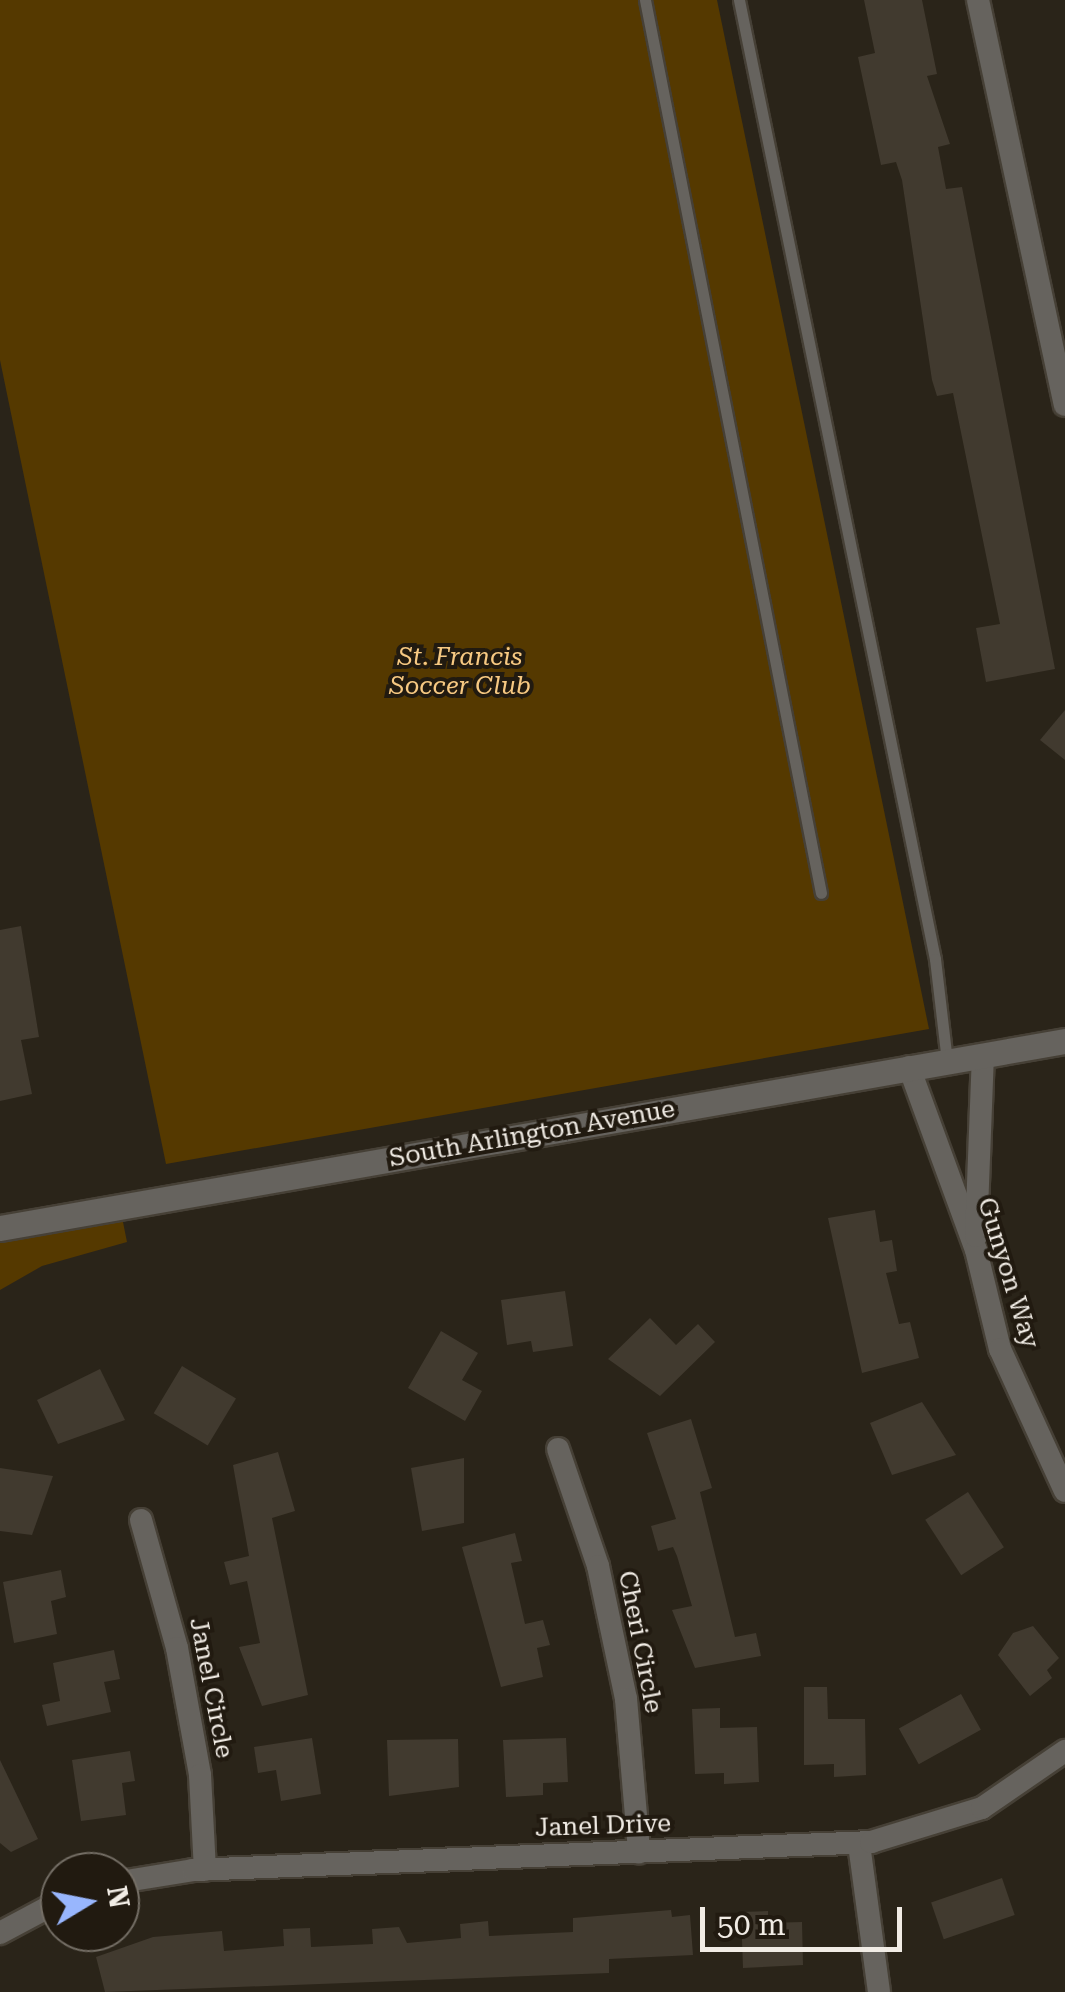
<!DOCTYPE html>
<style>
body{margin:0}
#map{position:relative;width:1065px;height:1992px;overflow:hidden;background:#2a2419;font-family:"Roboto Serif",serif}
div>[style]{position:absolute}
[style*='--x']{left:calc(var(--x)*1px);top:calc(var(--y)*1px);width:calc(var(--w)*1px);rotate:calc(var(--a)*1deg)}
.green>*{inset:0;background:#553900}
.building>*{inset:0;background:#413a2f;transform-origin:0 0}
.roads{filter:drop-shadow(2px 0 #464036) drop-shadow(-2px 0 #464036) drop-shadow(0 2px #464036) drop-shadow(0 -2px #464036)}
.service>*{height:11px;margin:-5.5px;padding:0 5.5px;transform-origin:5.5px;border-radius:5.5px;background:#66635e}
.minor>*{height:22px;margin:-11px;padding:0 11px;transform-origin:11px;border-radius:11px;background:#66635e}
.tertiary>*{height:25px;margin:-12.5px;padding:0 12.5px;transform-origin:12.5px;border-radius:12.5px;background:#66635e}
span{translate:-50% -50%;white-space:nowrap;text-align:center;line-height:1.15;-webkit-text-stroke:8px #211a10;paint-order:stroke}
.park-label{font-size:25px;color:#f7c982;font-style:italic}
.street-label{font-size:25px;color:#f1ece5}
.north{position:absolute;left:40px;top:1852px;width:100px;height:100px;box-sizing:border-box;background:#211a10;border:2px solid #746e65;border-radius:50%;rotate:80deg;font-size:28px;font-weight:700;line-height:40px;text-align:center;color:#f1ece5}
.north::after{content:'';display:block;margin:auto;width:35px;height:45px;background:#98b6fd;clip-path:polygon(50% 0,100% 100%,50% 72%,0 100%)}
.scale{position:absolute;left:700px;top:1907px;width:202px;height:45px;box-sizing:border-box;border:5px solid #f1ece5;border-top:0;padding-left:12px;font-size:30px;line-height:35px;white-space:nowrap;color:#f1ece5;-webkit-text-stroke:8px #211a10;paint-order:stroke}
</style>
<div id="map">
<div class="green">
<div style="clip-path:polygon(0 0,717px 0,929px 1029px,166px 1164px,0 360px)"></div>
<div style="clip-path:polygon(122px 1217px,127px 1242px,42px 1266px,0 1290px,0 1238px)"></div>
</div>
<div class="building">
<div style="clip-path:polygon(864px 0,922px 0,937px 74px,927px 76px,950px 144px,938px 147px,946px 189px,962px 187px,1055px 669px,986px 682px,976px 628px,1000px 624px,953px 393px,937px 396px,932px 380px,902px 180px,896px 162px,881px 165px,858px 57px,875px 53px)"></div>
<div style="clip-path:polygon(1065px 710px,1065px 760px,1040px 740px)"></div>
<div style="clip-path:polygon(21px 926px,39px 1037px,21px 1040px,32px 1094px,0 1101px,0 930px)"></div>
<div style="clip-path:polygon(875px 1210px,880px 1242px,892px 1240px,897px 1271px,886px 1273px,899px 1324px,910px 1322px,919px 1358px,862px 1373px,828px 1218px)"></div>
<div style="clip-path:polygon(565px 1291px,573px 1346px,533px 1352px,531px 1341px,507px 1345px,501px 1300px)"></div>
<div style="clip-path:polygon(650px 1318px,676px 1345px,698px 1324px,715px 1342px,660px 1396px,608px 1359px)"></div>
<div style="clip-path:polygon(441px 1331px,478px 1353px,462px 1380px,482px 1391px,465px 1421px,408px 1388px)"></div>
<div style="left:182px;top:1366px;width:63px;height:55px;rotate:31deg"></div>
<div style="clip-path:polygon(100px 1369px,125px 1420px,58px 1444px,37px 1400px)"></div>
<div style="clip-path:polygon(922px 1402px,956px 1455px,892px 1475px,870px 1423px)"></div>
<div style="clip-path:polygon(691px 1419px,712px 1488px,700px 1492px,735px 1637px,756px 1633px,761px 1656px,695px 1668px,672px 1610px,692px 1606px,677px 1556px,673px 1547px,658px 1551px,651px 1526px,676px 1519px,647px 1433px)"></div>
<div style="clip-path:polygon(278px 1452px,295px 1511px,272px 1518px,308px 1695px,262px 1706px,239px 1647px,260px 1643px,247px 1581px,230px 1585px,224px 1562px,249px 1556px,233px 1465px)"></div>
<div style="clip-path:polygon(464px 1458px,464px 1523px,422px 1531px,411px 1468px)"></div>
<div style="clip-path:polygon(0 1468px,53px 1476px,32px 1535px,0 1531px)"></div>
<div style="left:968px;top:1492px;width:66px;height:51px;rotate:57deg"></div>
<div style="clip-path:polygon(515px 1533px,522px 1561px,511px 1563px,525px 1624px,543px 1620px,550px 1645px,537px 1648px,543px 1677px,501px 1687px,462px 1547px)"></div>
<div style="clip-path:polygon(61px 1570px,66px 1597px,51px 1601px,57px 1634px,14px 1643px,3px 1582px)"></div>
<div style="clip-path:polygon(1033px 1626px,1059px 1658px,1047px 1670px,1052px 1678px,1030px 1696px,998px 1655px,1013px 1633px)"></div>
<div style="clip-path:polygon(114px 1650px,120px 1679px,104px 1682px,111px 1712px,47px 1726px,42px 1705px,60px 1701px,53px 1663px)"></div>
<div style="clip-path:polygon(804px 1687px,827px 1687px,828px 1719px,865px 1719px,866px 1775px,834px 1777px,834px 1764px,804px 1765px)"></div>
<div style="left:961px;top:1694px;width:41px;height:71px;rotate:61deg"></div>
<div style="clip-path:polygon(720px 1708px,720px 1728px,757px 1727px,759px 1782px,724px 1784px,724px 1773px,695px 1774px,692px 1709px)"></div>
<div style="clip-path:polygon(312px 1738px,321px 1794px,281px 1801px,276px 1770px,258px 1773px,254px 1747px)"></div>
<div style="clip-path:polygon(566px 1738px,568px 1782px,543px 1783px,543px 1795px,506px 1797px,503px 1740px)"></div>
<div style="clip-path:polygon(458px 1739px,459px 1787px,389px 1796px,387px 1740px)"></div>
<div style="clip-path:polygon(130px 1751px,135px 1781px,122px 1783px,126px 1815px,81px 1821px,72px 1760px)"></div>
<div style="clip-path:polygon(0 1760px,38px 1839px,11px 1852px,0 1843px)"></div>
<div style="left:1002px;top:1878px;width:39px;height:75px;rotate:71deg"></div>
<div style="clip-path:polygon(671px 1910px,672px 1917px,690px 1915px,693px 1955px,609px 1959px,609px 1973px,105px 1992px,96px 1957px,153px 1937px,222px 1931px,224px 1951px,284px 1946px,283px 1929px,310px 1928px,311px 1947px,373px 1944px,372px 1929px,399px 1927px,407px 1943px,461px 1938px,460px 1924px,488px 1921px,489px 1936px,573px 1932px,573px 1918px)"></div>
<div style="clip-path:polygon(768px 1911px,768px 1923px,802px 1922px,803px 1965px,743px 1968px,741px 1912px)"></div>
</div>
<div class="roads">
<div class="service">
<div style="--x:645;--y:0;--w:910;--a:78.85"></div>
<div style="--x:739;--y:0;--w:979;--a:78.45"></div>
<div style="--x:935;--y:959;--w:103;--a:83.3"></div>
</div>
<div class="minor">
<div style="--x:978;--y:0;--w:414;--a:77.9"></div>
<div style="--x:909;--y:1067;--w:195;--a:69.9"></div>
<div style="--x:976;--y:1250;--w:102;--a:76.4"></div>
<div style="--x:1000;--y:1349;--w:156;--a:65.4"></div>
<div style="--x:976;--y:1236;--w:181;--a:-87.8"></div>
<div style="--x:558;--y:1449;--w:124;--a:71.1"></div>
<div style="--x:598;--y:1566;--w:136;--a:78.1"></div>
<div style="--x:626;--y:1699;--w:154;--a:85.1"></div>
<div style="--x:141;--y:1520;--w:133;--a:74.3"></div>
<div style="--x:177;--y:1648;--w:129;--a:79.7"></div>
<div style="--x:200;--y:1775;--w:95;--a:87"></div>
<div style="--x:859;--y:1844;--w:149;--a:82.3"></div>
<div style="--x:120;--y:1882;--w:74;--a:-9.3"></div>
<div style="--x:193;--y:1870;--w:679;--a:-2.36"></div>
<div style="--x:871;--y:1842;--w:116;--a:-17"></div>
<div style="--x:982;--y:1808;--w:101;--a:-34.5"></div>
<div style="--x:0;--y:1933;--w:68;--a:-28.1"></div>
</div>
<div class="tertiary">
<div style="--x:0;--y:1228;--w:1081;--a:-9.96"></div>
</div>
</div>
<div class="park-label">
<span style="left:460px;top:672px">St. Francis<br>Soccer Club</span>
</div>
<div class="street-label">
<span style="left:532px;top:1134px;rotate:-10deg">South Arlington Avenue</span>
<span style="left:1008px;top:1273px;rotate:73deg">Gunyon Way</span>
<span style="left:640px;top:1642px;rotate:79deg">Cheri Circle</span>
<span style="left:211px;top:1688px;rotate:79deg">Janel Circle</span>
<span style="left:603px;top:1826px;rotate:-2deg">Janel Drive</span>
</div>
<div class="north">N</div>
<div class="scale">50 m</div>
</div>
